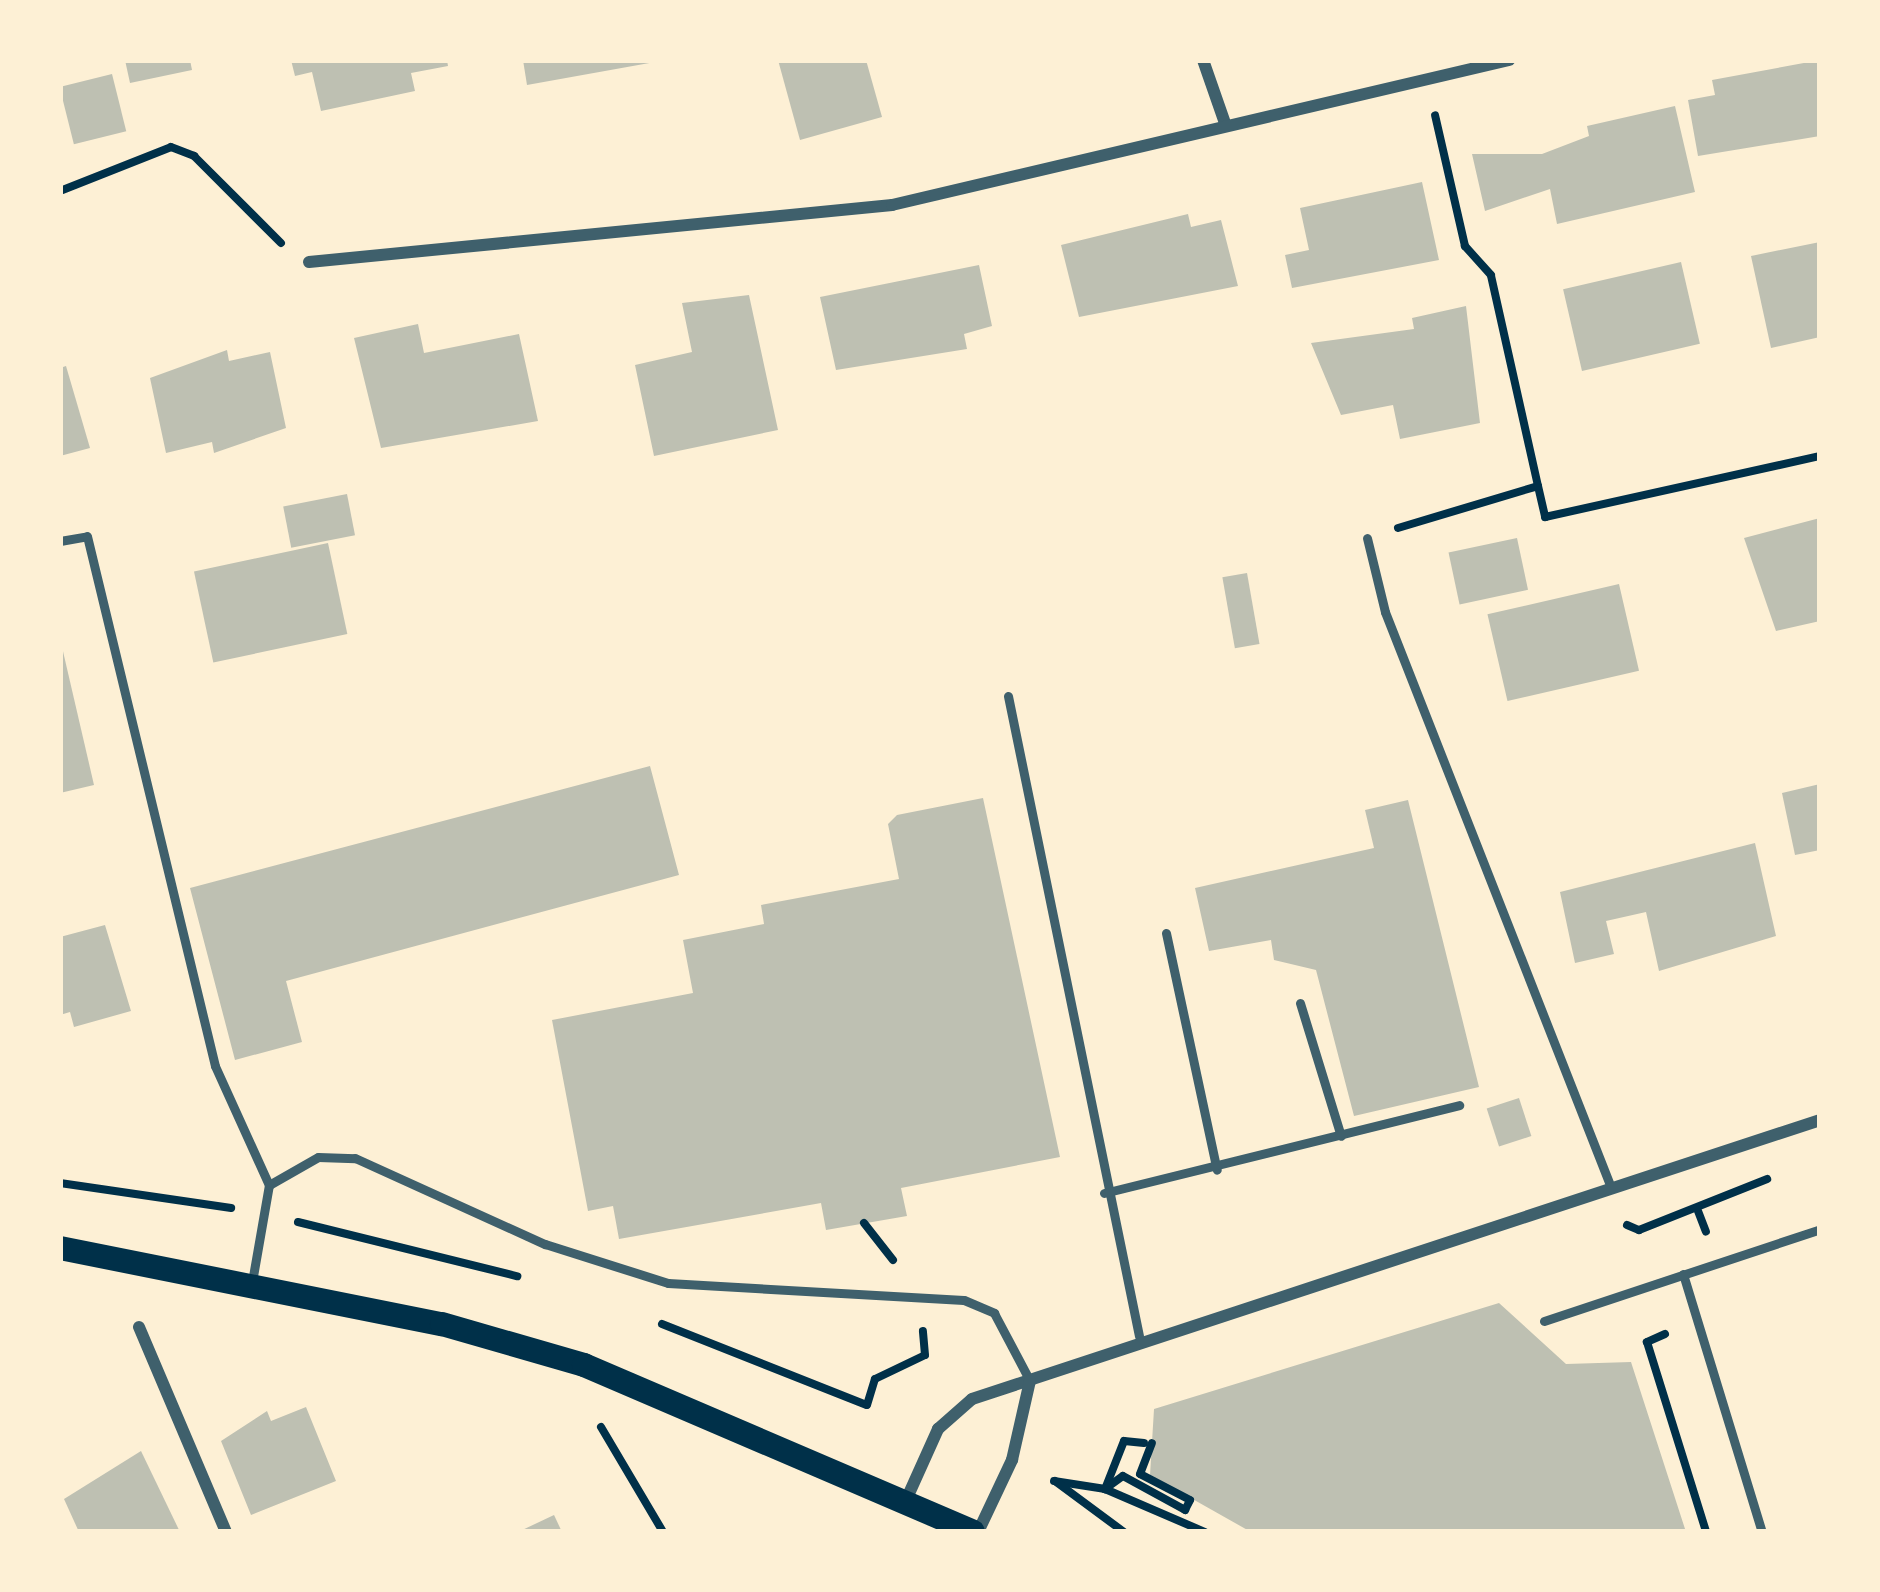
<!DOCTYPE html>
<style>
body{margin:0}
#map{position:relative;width:1880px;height:1592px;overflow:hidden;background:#fdf0d5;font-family:"PT Sans",sans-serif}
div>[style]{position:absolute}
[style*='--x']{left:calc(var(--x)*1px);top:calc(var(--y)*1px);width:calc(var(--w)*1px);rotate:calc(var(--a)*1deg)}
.building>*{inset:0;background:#bec0b2;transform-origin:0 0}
.path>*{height:8px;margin:-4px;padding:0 4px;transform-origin:4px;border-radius:4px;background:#003049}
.service>*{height:9px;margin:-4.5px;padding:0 4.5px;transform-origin:4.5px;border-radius:4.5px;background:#3f606c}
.minor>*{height:12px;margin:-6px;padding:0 6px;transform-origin:6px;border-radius:6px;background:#3f606c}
.secondary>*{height:24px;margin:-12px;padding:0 12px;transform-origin:12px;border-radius:12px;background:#003049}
span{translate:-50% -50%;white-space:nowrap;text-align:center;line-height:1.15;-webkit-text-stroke:12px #fdf0d5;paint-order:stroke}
.frame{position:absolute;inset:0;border:63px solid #fdf0d5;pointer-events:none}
</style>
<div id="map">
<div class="building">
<div style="clip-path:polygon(125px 60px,190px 60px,192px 70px,130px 83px)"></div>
<div style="clip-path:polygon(291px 60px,447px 60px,448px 66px,411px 73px,415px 91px,321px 111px,312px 72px,295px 76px)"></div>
<div style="clip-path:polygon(523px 60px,655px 60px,655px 62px,527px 85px)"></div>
<div style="clip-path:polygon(778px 60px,866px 60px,882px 117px,800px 140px)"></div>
<div style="clip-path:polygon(1820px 60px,1820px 136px,1698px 156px,1688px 100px,1715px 95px,1712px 80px)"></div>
<div style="left:112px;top:74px;width:59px;height:54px;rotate:76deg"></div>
<div style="clip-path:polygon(1675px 106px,1695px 192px,1557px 224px,1550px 189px,1485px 211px,1472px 154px,1542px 154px,1589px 136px,1587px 126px)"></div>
<div style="clip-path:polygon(1422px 182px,1439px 260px,1292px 288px,1285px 255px,1309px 250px,1300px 208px)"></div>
<div style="clip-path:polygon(1188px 214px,1191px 227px,1221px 220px,1238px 286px,1079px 317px,1061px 245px)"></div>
<div style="clip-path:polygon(1820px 242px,1820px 337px,1771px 348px,1751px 256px)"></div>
<div style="left:1681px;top:262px;width:84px;height:121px;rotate:77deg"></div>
<div style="clip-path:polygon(979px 265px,992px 326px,964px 334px,967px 349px,836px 370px,820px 297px)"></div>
<div style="clip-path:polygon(749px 295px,778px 430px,654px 456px,635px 365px,692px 352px,682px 303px)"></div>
<div style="clip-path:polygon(1466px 306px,1480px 423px,1400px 439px,1393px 405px,1341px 415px,1311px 343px,1414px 329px,1412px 318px)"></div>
<div style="clip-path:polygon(418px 324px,424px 353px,519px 334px,538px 421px,381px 448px,354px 338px)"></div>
<div style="clip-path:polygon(227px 350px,229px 361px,270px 352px,286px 428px,214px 453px,212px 442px,166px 453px,150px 378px)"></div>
<div style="clip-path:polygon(66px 366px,90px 448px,60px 456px,60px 368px)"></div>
<div style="left:347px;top:494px;width:42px;height:65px;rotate:79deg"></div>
<div style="clip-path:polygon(1820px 518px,1820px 621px,1776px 631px,1744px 538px)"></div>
<div style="left:1517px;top:538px;width:53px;height:70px;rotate:78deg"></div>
<div style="left:328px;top:543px;width:93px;height:137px;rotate:78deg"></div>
<div style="left:1247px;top:573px;width:72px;height:25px;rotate:80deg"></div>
<div style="left:1619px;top:584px;width:89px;height:135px;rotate:77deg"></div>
<div style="clip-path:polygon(62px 647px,94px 785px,60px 793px,60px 648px)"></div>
<div style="clip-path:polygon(650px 766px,679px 875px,286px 981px,302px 1042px,235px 1060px,190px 888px)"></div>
<div style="clip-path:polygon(1820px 784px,1820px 850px,1795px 855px,1782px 793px)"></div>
<div style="clip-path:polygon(983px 798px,1060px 1157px,901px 1188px,907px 1216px,826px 1230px,821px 1203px,619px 1239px,613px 1206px,588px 1211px,552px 1020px,693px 993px,683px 940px,764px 924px,761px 905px,899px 879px,888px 824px,897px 815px)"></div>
<div style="clip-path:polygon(1408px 800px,1479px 1087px,1354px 1116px,1316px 970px,1274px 960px,1271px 940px,1209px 951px,1195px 888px,1374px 848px,1365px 810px)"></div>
<div style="clip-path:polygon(1755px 843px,1776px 936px,1659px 971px,1646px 912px,1606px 921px,1614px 954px,1575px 963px,1560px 892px)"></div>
<div style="clip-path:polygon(105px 925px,131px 1011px,74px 1027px,70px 1012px,60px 1015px,60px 937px)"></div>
<div style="left:1519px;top:1098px;width:40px;height:34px;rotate:72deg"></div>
<div style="clip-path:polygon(1499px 1303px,1566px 1364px,1631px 1362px,1686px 1532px,1251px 1532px,1150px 1475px,1154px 1409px)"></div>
<div style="clip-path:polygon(306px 1407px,336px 1481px,251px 1515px,221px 1441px,267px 1411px,271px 1421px)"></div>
<div style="clip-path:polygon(141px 1451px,180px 1532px,79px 1532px,64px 1499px)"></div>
<div style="clip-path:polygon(554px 1515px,562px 1532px,518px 1532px)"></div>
</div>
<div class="path">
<div style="--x:60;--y:191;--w:119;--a:-21.6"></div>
<div style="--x:171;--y:147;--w:25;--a:21"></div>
<div style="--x:194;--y:156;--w:123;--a:45"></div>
<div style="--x:1538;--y:486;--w:32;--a:77"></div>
<div style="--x:1545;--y:517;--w:282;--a:-12.5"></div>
<div style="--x:1398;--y:528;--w:146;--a:-16.7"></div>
<div style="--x:1538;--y:486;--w:216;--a:-102.6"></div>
<div style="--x:1491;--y:275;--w:39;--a:-132"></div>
<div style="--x:1465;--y:246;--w:134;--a:-102.9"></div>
<div style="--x:60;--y:1183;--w:173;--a:8.3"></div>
<div style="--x:1698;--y:1211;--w:22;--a:69"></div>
<div style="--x:298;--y:1222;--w:226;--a:13.9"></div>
<div style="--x:864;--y:1223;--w:47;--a:51.9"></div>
<div style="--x:1627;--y:1225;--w:13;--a:23"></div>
<div style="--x:1639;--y:1230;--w:138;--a:-21.7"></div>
<div style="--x:662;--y:1324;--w:220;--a:21.6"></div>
<div style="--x:867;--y:1405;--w:27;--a:-73"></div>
<div style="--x:875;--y:1379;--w:55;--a:-25.6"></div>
<div style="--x:925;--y:1355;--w:24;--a:-95"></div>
<div style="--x:1665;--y:1334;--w:20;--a:156"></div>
<div style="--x:1647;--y:1342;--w:199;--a:72.7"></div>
<div style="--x:601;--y:1427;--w:122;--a:59.4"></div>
<div style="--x:1144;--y:1443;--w:20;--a:-174"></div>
<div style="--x:1124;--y:1441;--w:52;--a:111.6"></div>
<div style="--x:1105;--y:1489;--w:22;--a:-36"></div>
<div style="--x:1123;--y:1476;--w:71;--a:28.7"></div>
<div style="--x:1185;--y:1510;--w:11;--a:-63"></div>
<div style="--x:1190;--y:1500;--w:56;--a:-152.5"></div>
<div style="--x:1140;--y:1474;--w:33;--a:-69"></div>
<div style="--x:1054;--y:1481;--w:52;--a:8.9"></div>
<div style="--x:1105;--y:1489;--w:109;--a:23.3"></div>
<div style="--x:1055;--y:1481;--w:86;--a:36.5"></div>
</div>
<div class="service">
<div style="--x:1367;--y:538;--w:76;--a:76.3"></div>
<div style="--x:1385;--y:612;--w:616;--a:68.56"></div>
<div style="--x:60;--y:541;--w:27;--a:-10"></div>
<div style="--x:87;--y:536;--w:545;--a:76.42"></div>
<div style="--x:215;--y:1066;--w:131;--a:65.6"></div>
<div style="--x:1008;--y:696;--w:653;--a:78.43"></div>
<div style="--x:1166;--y:933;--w:242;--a:77.9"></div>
<div style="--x:1300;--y:1003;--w:139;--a:72.9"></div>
<div style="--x:1104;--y:1193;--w:366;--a:-13.9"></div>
<div style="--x:1683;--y:1274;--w:270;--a:73"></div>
<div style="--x:252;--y:1282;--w:98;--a:-80.1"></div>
<div style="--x:269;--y:1185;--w:56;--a:-29.7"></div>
<div style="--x:318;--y:1157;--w:37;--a:2"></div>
<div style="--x:355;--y:1158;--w:209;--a:24.4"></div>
<div style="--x:545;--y:1244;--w:129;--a:17.6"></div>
<div style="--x:668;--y:1283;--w:296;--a:3.3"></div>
<div style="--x:964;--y:1300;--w:33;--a:23"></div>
<div style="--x:994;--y:1313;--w:77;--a:62.1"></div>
<div style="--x:1544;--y:1321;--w:291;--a:-18.4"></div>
</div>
<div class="minor">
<div style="--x:1203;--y:60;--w:67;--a:70.8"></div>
<div style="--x:309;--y:262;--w:586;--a:-5.58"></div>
<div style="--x:892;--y:205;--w:634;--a:-13.22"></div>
<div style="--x:139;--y:1327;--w:223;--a:67"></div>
<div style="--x:907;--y:1498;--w:76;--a:-65.8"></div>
<div style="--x:938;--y:1429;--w:45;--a:-41.4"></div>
<div style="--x:972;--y:1399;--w:893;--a:-18.21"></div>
<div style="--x:978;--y:1532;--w:80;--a:-64.7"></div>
<div style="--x:1012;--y:1460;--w:81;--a:-77.2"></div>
</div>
<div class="secondary">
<div style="--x:60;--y:1248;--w:389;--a:11.3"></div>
<div style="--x:442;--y:1324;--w:148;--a:16.1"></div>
<div style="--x:584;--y:1365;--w:423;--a:23.2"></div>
</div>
<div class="frame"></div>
</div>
